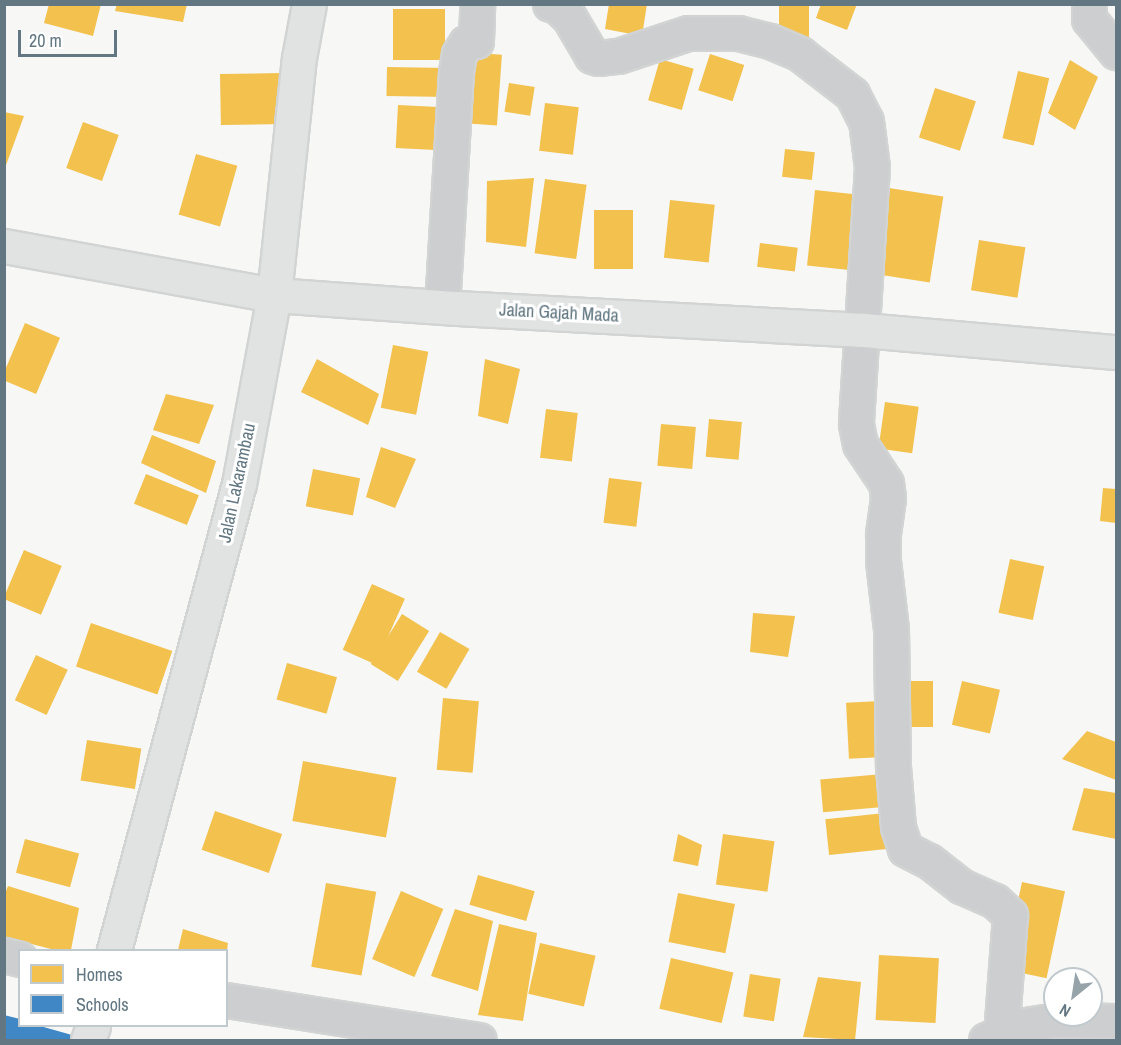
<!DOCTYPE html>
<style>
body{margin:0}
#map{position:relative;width:1121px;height:1045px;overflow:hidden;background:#f7f7f6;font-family:"Archivo Narrow",sans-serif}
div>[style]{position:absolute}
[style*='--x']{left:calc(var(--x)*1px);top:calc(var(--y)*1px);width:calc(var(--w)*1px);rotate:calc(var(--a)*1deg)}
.homes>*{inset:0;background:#f2c14e;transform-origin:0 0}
.schools>*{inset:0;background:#3f88c5}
.roads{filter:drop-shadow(2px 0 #d2d4d4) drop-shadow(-2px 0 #d2d4d4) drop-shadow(0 2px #d2d4d4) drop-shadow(0 -2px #d2d4d4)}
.street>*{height:33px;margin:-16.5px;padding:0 16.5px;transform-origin:16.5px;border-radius:16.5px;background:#cdcecf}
.secondary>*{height:33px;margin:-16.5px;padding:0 16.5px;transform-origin:16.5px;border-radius:16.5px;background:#e1e2e2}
.highway>*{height:33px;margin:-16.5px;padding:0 16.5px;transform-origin:16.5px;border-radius:16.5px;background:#e1e2e2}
span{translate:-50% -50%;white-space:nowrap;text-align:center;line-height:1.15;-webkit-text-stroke:6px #fff;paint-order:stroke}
.street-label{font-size:18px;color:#627781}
.frame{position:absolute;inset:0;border:6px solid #627781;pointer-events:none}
.legend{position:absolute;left:18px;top:949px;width:210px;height:78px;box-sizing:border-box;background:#fff;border:2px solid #c0c9cd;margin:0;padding:8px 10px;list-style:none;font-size:18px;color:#627781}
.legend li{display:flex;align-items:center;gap:12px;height:30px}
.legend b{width:30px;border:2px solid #c0c9cd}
.north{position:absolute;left:1043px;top:967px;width:60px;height:60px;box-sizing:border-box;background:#fff;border:2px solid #c0c9cd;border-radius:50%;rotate:210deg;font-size:16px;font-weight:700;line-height:24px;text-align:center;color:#627781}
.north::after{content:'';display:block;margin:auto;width:21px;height:27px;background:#96a4aa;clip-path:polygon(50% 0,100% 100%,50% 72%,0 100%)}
.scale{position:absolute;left:18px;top:30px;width:99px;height:27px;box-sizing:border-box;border:3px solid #627781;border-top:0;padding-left:8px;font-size:18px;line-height:21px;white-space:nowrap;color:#627781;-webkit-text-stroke:4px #fff;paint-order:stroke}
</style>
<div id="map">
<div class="homes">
<div style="clip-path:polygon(49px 4px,101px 4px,93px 36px,44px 23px)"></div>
<div style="clip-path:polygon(117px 4px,187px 4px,183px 22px,115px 11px)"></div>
<div style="clip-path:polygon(609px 4px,647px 4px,642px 36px,605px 29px)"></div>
<div style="left:779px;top:4px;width:30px;height:33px"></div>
<div style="clip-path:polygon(821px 4px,857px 4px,847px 30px,816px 18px)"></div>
<div style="left:445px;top:9px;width:51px;height:52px;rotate:90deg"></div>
<div style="left:463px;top:52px;width:39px;height:71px;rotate:4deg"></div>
<div style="left:710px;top:54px;width:36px;height:38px;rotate:18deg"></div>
<div style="left:660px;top:59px;width:35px;height:43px;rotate:16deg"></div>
<div style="clip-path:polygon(1070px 60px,1098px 77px,1075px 130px,1048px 113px)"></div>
<div style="left:387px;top:67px;width:62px;height:29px;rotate:1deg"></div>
<div style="left:1018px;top:71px;width:32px;height:69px;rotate:13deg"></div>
<div style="left:284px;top:73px;width:51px;height:64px;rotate:89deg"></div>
<div style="left:509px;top:83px;width:26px;height:29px;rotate:9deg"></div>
<div style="left:935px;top:88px;width:43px;height:52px;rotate:18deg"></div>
<div style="left:545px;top:103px;width:34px;height:48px;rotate:7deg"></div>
<div style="left:398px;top:105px;width:50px;height:43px;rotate:3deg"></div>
<div style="clip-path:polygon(4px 112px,24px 116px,5px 168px,4px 168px)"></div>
<div style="left:83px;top:122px;width:38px;height:49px;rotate:20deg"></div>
<div style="left:785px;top:149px;width:30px;height:28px;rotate:6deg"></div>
<div style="left:196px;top:154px;width:43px;height:63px;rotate:16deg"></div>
<div style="clip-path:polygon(534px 178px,526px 247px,486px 242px,487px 181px)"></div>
<div style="left:545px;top:179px;width:42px;height:75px;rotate:8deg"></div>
<div style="left:889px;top:188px;width:55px;height:87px;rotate:9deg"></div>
<div style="left:815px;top:190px;width:47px;height:76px;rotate:6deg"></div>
<div style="left:670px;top:200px;width:45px;height:58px;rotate:6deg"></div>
<div style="left:594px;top:210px;width:39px;height:59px"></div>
<div style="left:979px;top:240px;width:47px;height:51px;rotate:9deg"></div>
<div style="left:760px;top:243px;width:38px;height:24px;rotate:7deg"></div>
<div style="left:25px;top:323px;width:38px;height:61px;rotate:23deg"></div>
<div style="left:393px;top:345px;width:36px;height:64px;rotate:11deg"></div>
<div style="clip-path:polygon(317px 359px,379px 394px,368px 425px,301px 392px)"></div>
<div style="clip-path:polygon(485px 359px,520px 369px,508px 424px,478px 416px)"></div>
<div style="clip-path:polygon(166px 394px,214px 405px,199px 444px,153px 430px)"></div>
<div style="left:885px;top:402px;width:34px;height:47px;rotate:8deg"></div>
<div style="left:546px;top:409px;width:32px;height:49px;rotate:7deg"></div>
<div style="left:709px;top:419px;width:33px;height:38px;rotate:5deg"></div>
<div style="left:661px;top:424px;width:35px;height:42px;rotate:5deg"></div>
<div style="clip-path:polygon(152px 435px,216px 461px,206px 493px,141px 463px)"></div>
<div style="clip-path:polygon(381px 447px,416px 459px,395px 508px,366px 497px)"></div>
<div style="left:313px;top:469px;width:48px;height:38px;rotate:11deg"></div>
<div style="left:146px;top:474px;width:57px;height:32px;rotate:22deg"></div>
<div style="left:609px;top:478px;width:33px;height:45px;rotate:7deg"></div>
<div style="clip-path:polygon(1103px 488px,1116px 489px,1116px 523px,1100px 521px)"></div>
<div style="left:24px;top:550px;width:41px;height:53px;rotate:23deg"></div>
<div style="left:1010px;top:559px;width:35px;height:55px;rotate:12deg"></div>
<div style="left:372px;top:584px;width:36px;height:72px;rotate:24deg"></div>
<div style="clip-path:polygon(753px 613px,795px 616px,788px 657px,750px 652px)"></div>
<div style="left:402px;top:614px;width:32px;height:59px;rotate:32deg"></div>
<div style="left:91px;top:623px;width:86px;height:46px;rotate:19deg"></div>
<div style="left:440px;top:632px;width:34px;height:46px;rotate:30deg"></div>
<div style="left:36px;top:655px;width:35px;height:50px;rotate:25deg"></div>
<div style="left:287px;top:663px;width:52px;height:38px;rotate:16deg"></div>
<div style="left:899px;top:681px;width:34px;height:46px"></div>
<div style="left:962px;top:681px;width:39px;height:45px;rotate:13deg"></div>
<div style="left:443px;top:698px;width:36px;height:72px;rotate:5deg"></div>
<div style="left:881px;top:701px;width:56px;height:35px;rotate:87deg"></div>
<div style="clip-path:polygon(1087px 731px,1116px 742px,1116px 780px,1062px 759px)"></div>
<div style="left:87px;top:740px;width:55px;height:41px;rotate:9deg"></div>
<div style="left:303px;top:761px;width:95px;height:61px;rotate:10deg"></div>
<div style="left:883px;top:774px;width:33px;height:63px;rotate:85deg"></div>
<div style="clip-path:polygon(1084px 788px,1116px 793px,1116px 839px,1072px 830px)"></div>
<div style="left:215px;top:811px;width:71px;height:41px;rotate:19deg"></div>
<div style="left:885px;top:813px;width:36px;height:60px;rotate:84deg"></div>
<div style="clip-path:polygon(678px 834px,702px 845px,698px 866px,673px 861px)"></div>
<div style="left:723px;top:834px;width:52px;height:51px;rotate:8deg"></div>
<div style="left:25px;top:839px;width:56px;height:35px;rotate:15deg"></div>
<div style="left:478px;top:875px;width:59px;height:31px;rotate:16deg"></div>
<div style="left:1022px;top:882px;width:44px;height:89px;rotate:12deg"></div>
<div style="left:326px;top:883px;width:51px;height:85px;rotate:10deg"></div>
<div style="clip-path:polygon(8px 886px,79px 908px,71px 950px,55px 950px,4px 937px,4px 896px)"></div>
<div style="left:401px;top:891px;width:46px;height:74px;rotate:23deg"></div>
<div style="left:678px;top:893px;width:58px;height:50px;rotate:11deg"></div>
<div style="clip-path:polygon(455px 909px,493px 921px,478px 991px,431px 976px)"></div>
<div style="clip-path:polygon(499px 924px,537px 933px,523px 1021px,478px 1015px)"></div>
<div style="clip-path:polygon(183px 929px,228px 943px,227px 950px,178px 950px)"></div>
<div style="left:540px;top:943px;width:57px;height:52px;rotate:13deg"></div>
<div style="left:879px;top:955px;width:60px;height:65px;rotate:3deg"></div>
<div style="left:671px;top:958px;width:64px;height:52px;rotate:13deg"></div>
<div style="left:750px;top:974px;width:31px;height:43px;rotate:9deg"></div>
<div style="clip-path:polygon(818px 977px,861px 982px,855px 1040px,803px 1037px)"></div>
</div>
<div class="schools">
<div style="clip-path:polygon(4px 1015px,20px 1019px,20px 1026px,40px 1026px,72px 1035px,71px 1040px,4px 1040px)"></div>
</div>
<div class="roads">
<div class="street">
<div style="--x:550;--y:4;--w:7;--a:16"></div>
<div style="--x:557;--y:6;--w:16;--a:43"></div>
<div style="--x:569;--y:17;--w:45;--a:59.5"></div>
<div style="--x:592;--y:56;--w:6;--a:18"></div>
<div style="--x:598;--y:58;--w:20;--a:-6"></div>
<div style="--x:618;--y:56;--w:74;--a:-18.2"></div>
<div style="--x:688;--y:33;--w:50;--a:0"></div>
<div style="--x:738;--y:33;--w:33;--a:14"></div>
<div style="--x:770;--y:41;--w:33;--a:23"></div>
<div style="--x:800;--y:54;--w:66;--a:37.6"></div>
<div style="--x:852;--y:94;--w:30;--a:63"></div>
<div style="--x:866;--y:121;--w:46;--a:82.6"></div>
<div style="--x:872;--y:167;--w:257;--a:93.6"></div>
<div style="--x:856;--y:424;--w:20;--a:79"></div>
<div style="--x:860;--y:444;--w:47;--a:56.3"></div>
<div style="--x:886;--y:483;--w:15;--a:82"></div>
<div style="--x:888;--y:498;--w:37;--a:98"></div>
<div style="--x:883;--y:535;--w:26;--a:90"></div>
<div style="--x:883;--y:561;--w:68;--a:83.3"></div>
<div style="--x:891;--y:629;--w:138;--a:89.2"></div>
<div style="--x:893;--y:767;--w:60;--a:85.2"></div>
<div style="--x:898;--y:827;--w:23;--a:72"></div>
<div style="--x:905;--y:849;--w:27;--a:27"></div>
<div style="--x:929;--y:861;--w:41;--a:38"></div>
<div style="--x:961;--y:886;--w:37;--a:24"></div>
<div style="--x:995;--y:901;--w:21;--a:43"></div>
<div style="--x:1010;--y:915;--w:119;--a:94.3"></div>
<div style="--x:1089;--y:4;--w:15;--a:90"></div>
<div style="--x:1089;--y:19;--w:43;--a:50.7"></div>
<div style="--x:442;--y:307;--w:235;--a:-86.6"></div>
<div style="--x:456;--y:72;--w:18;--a:-81"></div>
<div style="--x:459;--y:54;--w:13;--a:-58"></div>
<div style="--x:466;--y:43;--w:10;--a:-11"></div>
<div style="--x:476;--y:41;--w:37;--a:-88"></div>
<div style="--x:4;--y:955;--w:16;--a:14"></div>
<div style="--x:226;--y:1000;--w:256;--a:9"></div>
<div style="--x:986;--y:1040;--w:36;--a:-23"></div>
<div style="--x:1019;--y:1026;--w:38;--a:-9"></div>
<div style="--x:1057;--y:1020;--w:59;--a:1"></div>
</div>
<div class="secondary">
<div style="--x:114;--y:950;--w:482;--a:-75"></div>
<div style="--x:239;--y:484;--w:192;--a:-79.5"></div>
<div style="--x:274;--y:295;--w:238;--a:-84"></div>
<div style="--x:299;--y:58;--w:55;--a:-79.5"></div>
<div style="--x:88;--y:1040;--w:15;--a:-70"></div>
</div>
<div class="highway">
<div style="--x:4;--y:246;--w:274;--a:10.3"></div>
<div style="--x:274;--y:295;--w:183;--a:4.1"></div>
<div style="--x:457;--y:308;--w:407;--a:3.1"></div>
<div style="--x:863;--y:330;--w:254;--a:5"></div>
</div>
</div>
<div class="street-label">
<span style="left:559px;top:313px;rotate:3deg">Jalan Gajah Mada</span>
<span style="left:237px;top:483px;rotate:-78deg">Jalan Lakarambau</span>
</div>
<div class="frame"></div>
<ul class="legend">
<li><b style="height:16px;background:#f2c14e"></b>Homes</li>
<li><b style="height:16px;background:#3f88c5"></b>Schools</li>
</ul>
<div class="north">N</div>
<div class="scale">20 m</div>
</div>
